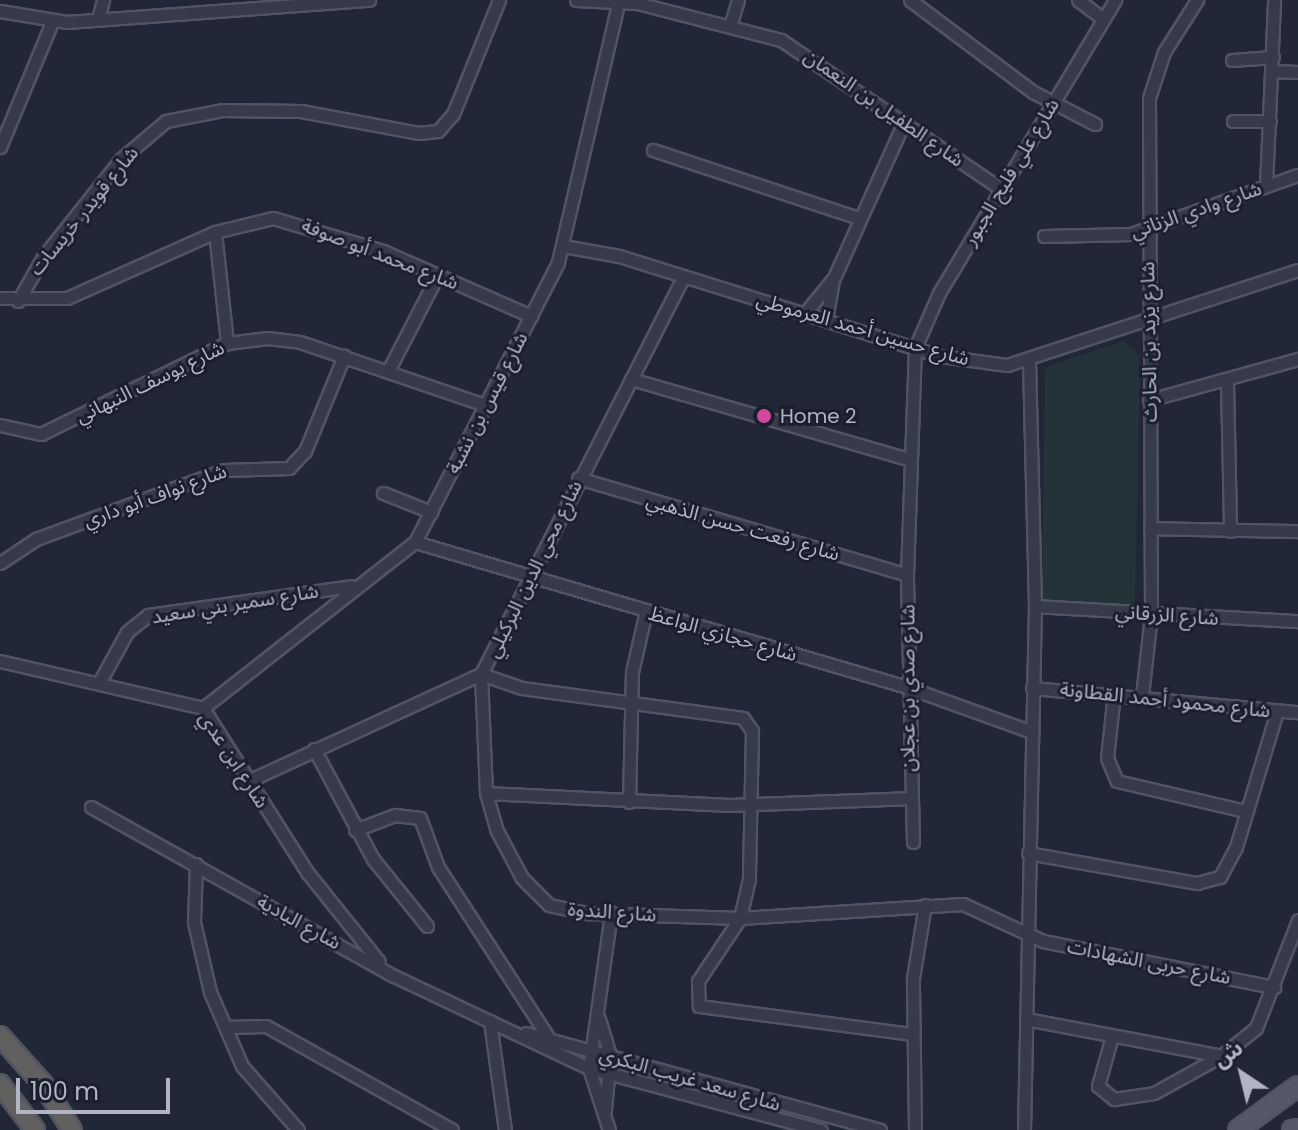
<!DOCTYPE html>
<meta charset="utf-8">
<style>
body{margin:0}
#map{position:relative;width:1298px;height:1130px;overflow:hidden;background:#222738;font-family:Poppins,"Noto Sans Arabic",sans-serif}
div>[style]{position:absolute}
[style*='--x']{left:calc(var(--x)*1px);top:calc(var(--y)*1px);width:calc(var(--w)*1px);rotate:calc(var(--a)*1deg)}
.green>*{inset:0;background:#243339}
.roads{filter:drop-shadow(2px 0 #515463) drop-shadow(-2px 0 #515463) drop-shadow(0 2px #515463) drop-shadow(0 -2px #515463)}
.minor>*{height:11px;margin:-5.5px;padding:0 5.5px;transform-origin:5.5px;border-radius:5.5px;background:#363a49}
.primary>*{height:18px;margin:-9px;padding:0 9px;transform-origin:9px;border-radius:9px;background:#545869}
.trunk>*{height:18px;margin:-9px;padding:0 9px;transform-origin:9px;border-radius:9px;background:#61605e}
.dots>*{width:22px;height:22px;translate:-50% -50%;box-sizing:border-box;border:4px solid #1b1f2d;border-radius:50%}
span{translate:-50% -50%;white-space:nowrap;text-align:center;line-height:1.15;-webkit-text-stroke:6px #1b1f2d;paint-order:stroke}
.street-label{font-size:20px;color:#b1b4c5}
.poi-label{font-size:20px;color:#b1b4c5}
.left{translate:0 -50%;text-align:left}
.north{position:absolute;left:1202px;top:1034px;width:80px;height:80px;-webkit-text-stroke:6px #1b1f2d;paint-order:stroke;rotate:325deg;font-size:22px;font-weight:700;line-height:32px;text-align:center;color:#b1b4c5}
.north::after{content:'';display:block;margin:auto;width:28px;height:36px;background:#b1b4c5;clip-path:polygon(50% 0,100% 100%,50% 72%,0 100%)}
.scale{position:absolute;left:16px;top:1078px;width:154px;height:36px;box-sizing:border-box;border:4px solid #b1b4c5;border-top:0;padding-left:10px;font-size:24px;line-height:28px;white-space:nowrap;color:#b1b4c5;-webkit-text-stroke:6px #1b1f2d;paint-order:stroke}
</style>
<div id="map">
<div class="green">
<div style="clip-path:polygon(1124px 341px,1139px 356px,1140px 370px,1135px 605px,1042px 600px,1045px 374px,1048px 366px)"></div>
</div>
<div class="roads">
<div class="minor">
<div style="--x:576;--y:0;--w:61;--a:2.8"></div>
<div style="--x:637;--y:3;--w:149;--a:14.4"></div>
<div style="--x:781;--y:40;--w:264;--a:34.1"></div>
<div style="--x:910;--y:0;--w:154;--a:36.8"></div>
<div style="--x:1033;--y:92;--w:70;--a:27.3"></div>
<div style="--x:1078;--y:0;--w:31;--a:37"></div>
<div style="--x:0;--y:11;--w:68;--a:9.3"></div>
<div style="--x:67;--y:22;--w:303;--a:-4.2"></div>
<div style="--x:98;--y:19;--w:20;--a:-75"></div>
<div style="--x:731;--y:23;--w:24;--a:-73"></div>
<div style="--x:1232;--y:60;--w:41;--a:-4.2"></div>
<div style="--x:1272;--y:71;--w:26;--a:2"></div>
<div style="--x:1233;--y:121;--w:37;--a:0"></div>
<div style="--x:0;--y:147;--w:135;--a:-67.4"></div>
<div style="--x:653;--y:150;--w:217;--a:18.3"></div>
<div style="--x:1266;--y:186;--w:186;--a:-87.5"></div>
<div style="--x:215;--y:232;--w:112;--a:83.8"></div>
<div style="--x:1044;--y:236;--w:87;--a:-1.3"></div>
<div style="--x:1131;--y:234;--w:177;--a:-19.5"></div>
<div style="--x:563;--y:246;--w:57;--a:10.1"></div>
<div style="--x:619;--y:256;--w:337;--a:17.3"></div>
<div style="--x:941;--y:356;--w:67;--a:7.8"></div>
<div style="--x:1007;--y:365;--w:306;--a:-18.1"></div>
<div style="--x:0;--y:298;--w:67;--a:0"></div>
<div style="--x:67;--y:298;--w:162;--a:-24"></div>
<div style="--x:215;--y:232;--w:60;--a:-13.6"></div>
<div style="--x:273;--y:218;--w:115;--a:16.7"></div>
<div style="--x:383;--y:251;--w:162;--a:23.7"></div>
<div style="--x:18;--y:301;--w:51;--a:-60.4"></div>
<div style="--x:43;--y:257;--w:125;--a:-51.5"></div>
<div style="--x:121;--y:159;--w:59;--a:-40.2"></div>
<div style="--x:166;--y:121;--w:57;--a:-11.1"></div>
<div style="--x:222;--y:110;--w:79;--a:0.7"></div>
<div style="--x:301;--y:111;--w:119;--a:10.6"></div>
<div style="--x:418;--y:133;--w:20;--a:-6"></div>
<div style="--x:438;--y:131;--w:23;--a:-49"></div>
<div style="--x:453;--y:114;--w:123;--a:-68"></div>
<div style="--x:806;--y:312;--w:41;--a:-50.9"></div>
<div style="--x:826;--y:320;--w:41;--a:-80.1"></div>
<div style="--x:833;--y:280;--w:173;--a:-65.8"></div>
<div style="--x:388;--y:371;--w:107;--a:-62.7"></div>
<div style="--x:631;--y:379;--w:288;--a:16.1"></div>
<div style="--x:1227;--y:382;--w:149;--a:88.8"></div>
<div style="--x:1149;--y:400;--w:155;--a:-15.4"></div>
<div style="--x:0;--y:425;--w:42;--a:12.4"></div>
<div style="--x:41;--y:434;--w:207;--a:-26.1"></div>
<div style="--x:227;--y:343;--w:41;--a:-7"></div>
<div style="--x:268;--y:338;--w:32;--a:7"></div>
<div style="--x:300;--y:342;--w:195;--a:18.8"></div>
<div style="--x:578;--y:478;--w:343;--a:16.4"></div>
<div style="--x:383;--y:493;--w:52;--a:21.6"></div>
<div style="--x:1150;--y:528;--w:148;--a:1.2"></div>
<div style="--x:415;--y:542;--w:513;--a:16.42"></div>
<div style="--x:907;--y:687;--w:130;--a:19.8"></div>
<div style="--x:0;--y:563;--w:43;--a:-33.7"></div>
<div style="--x:36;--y:539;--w:200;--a:-20.2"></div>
<div style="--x:224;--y:470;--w:65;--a:-1.8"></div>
<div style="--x:289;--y:468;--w:23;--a:-47"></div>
<div style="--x:305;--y:451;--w:103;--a:-67.7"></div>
<div style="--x:1035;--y:606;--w:263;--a:3.3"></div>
<div style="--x:0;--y:661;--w:208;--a:13"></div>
<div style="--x:203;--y:708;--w:194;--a:57.6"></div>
<div style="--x:307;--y:872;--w:115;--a:51.3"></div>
<div style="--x:481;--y:674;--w:119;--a:87.6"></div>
<div style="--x:486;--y:793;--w:37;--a:74"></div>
<div style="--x:496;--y:829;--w:55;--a:62"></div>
<div style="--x:522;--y:878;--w:38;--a:45"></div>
<div style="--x:549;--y:905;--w:40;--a:12"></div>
<div style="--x:588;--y:913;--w:152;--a:1.9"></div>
<div style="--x:740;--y:918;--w:223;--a:-3.6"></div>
<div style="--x:963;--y:904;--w:88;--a:24.8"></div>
<div style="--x:1043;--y:941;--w:236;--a:11.3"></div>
<div style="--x:481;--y:674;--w:43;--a:18.9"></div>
<div style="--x:522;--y:688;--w:223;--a:7.7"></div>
<div style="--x:743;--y:718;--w:16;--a:55"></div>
<div style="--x:752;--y:731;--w:148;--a:91.2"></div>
<div style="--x:749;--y:879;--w:40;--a:103"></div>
<div style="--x:740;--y:918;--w:76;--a:123.7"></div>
<div style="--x:698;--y:981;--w:25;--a:88"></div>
<div style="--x:699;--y:1006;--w:214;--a:7.5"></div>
<div style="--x:100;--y:681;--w:56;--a:-61.1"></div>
<div style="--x:127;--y:632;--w:27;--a:-39"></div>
<div style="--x:148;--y:615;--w:205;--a:-8.1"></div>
<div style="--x:1032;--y:688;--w:267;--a:5.2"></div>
<div style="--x:1114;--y:693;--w:65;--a:96.1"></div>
<div style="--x:1107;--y:758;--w:25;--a:67"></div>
<div style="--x:1117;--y:781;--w:131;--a:13.2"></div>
<div style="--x:1142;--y:696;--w:82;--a:-83.7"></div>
<div style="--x:1151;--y:614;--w:516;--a:-90.22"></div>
<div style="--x:1149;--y:98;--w:48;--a:-71.9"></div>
<div style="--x:1164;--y:52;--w:62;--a:-57.6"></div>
<div style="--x:203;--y:708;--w:269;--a:-38.1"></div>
<div style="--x:415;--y:542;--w:314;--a:-62.9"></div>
<div style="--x:558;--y:262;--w:269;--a:-76.9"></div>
<div style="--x:314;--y:749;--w:125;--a:61.8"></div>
<div style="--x:373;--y:859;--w:86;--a:51.1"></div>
<div style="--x:248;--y:781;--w:256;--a:-24.7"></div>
<div style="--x:481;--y:674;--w:445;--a:-63"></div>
<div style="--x:486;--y:793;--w:244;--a:2.8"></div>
<div style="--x:730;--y:805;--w:179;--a:-2.2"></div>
<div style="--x:629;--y:802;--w:130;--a:-88.7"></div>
<div style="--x:632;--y:672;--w:63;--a:-77.1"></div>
<div style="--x:91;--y:807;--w:347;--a:29.2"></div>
<div style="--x:394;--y:976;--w:216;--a:25.3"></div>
<div style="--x:589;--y:1068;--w:240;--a:15"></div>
<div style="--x:355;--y:830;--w:43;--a:-20.6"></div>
<div style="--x:395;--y:815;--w:25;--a:7"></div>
<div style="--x:420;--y:818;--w:52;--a:69.8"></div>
<div style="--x:438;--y:867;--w:202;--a:57.1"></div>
<div style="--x:913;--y:842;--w:267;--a:-91.3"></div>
<div style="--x:907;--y:575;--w:227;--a:-88"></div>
<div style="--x:915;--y:348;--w:60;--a:-66.4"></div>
<div style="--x:939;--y:293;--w:342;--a:-59"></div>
<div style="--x:1028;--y:853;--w:172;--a:10.1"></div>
<div style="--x:1197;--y:883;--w:24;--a:-15"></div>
<div style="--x:1220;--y:877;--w:34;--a:-62"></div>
<div style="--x:1236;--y:847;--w:142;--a:-73.2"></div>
<div style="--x:196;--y:864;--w:58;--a:92"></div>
<div style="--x:194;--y:922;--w:72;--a:77.1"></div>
<div style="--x:210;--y:992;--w:81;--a:66.6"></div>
<div style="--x:242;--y:1066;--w:85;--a:48.8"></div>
<div style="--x:599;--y:1019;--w:38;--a:73"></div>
<div style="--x:610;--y:1055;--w:55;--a:95.2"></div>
<div style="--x:1026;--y:1019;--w:198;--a:10.7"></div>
<div style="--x:490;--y:1021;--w:110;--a:82.2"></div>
<div style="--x:226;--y:1027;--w:40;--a:-1.4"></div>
<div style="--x:266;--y:1026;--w:213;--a:29.2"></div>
<div style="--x:526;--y:1033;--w:367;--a:15.3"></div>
<div style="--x:1112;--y:1036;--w:52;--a:105.6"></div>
<div style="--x:1098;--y:1086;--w:21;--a:39"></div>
<div style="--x:1114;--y:1099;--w:40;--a:-8.5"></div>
<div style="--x:1154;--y:1093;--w:77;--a:-28.9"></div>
<div style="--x:1221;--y:1056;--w:45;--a:-38.7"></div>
<div style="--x:1256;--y:1028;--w:116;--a:-68.7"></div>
<div style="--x:609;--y:1130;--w:65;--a:-107.9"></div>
<div style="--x:589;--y:1068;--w:157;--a:-81.9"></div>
<div style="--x:915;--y:1130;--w:152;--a:-90.8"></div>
<div style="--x:913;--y:978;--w:74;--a:-80.7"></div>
<div style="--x:1024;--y:1130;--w:524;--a:-88.8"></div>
<div style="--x:1035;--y:606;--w:244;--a:-91.4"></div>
</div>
<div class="primary">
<div style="--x:1238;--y:1130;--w:74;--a:-36.3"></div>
<div style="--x:1292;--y:1130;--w:6;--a:-9"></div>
</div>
<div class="trunk">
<div style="--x:0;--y:1036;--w:64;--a:48.1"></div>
<div style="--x:43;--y:1084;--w:54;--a:57.8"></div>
<div style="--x:0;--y:1084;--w:58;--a:52.7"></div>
</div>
</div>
<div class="dots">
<div style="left:764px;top:416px;background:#d1479c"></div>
</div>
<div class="street-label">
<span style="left:884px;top:108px;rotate:35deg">شارع الطفيل بن النعمان</span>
<span style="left:1011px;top:172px;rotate:-59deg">شارع علي فليح الجبور</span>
<span style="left:1196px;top:210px;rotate:-19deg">شارع وادي الزناتي</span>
<span style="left:84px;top:211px;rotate:-51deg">شارع قويدر خريسات</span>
<span style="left:380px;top:254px;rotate:21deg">شارع محمد أبو صوفة</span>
<span style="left:863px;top:329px;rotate:16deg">شارع حسين أحمد العرموطي</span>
<span style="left:1149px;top:342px;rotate:-91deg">شارع يزيد بن الحارث</span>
<span style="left:150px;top:382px;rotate:-26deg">شارع يوسف النبهاني</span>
<span style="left:487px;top:403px;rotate:-63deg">شارع قيس بن نشبة</span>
<span style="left:155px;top:496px;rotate:-20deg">شارع نواف أبو داري</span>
<span style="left:743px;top:527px;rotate:16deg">شارع رفعت حسن الذهبي</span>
<span style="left:534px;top:569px;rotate:-64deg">شارع محي الدين البركيلي</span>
<span style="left:235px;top:604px;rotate:-9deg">شارع سمير بني سعيد</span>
<span style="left:1167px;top:615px;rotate:4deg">شارع الزرقاني</span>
<span style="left:723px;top:634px;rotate:16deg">شارع حجازي الواعظ</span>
<span style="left:908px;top:688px;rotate:-90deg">شارع صدي بن عجلان</span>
<span style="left:1165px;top:700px;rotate:6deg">شارع محمود أحمد القطاونة</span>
<span style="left:234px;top:760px;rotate:57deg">شارع ابن عدي</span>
<span style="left:612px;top:912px;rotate:4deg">شارع الندوة</span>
<span style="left:299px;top:922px;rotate:29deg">شارع البادية</span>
<span style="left:1149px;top:962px;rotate:11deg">شارع حربى الشهادات</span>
<span style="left:690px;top:1079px;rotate:16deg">شارع سعد غريب البكري</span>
</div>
<div class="poi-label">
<span class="left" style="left:780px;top:416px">Home 2</span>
</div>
<div class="north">ش</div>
<div class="scale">100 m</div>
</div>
